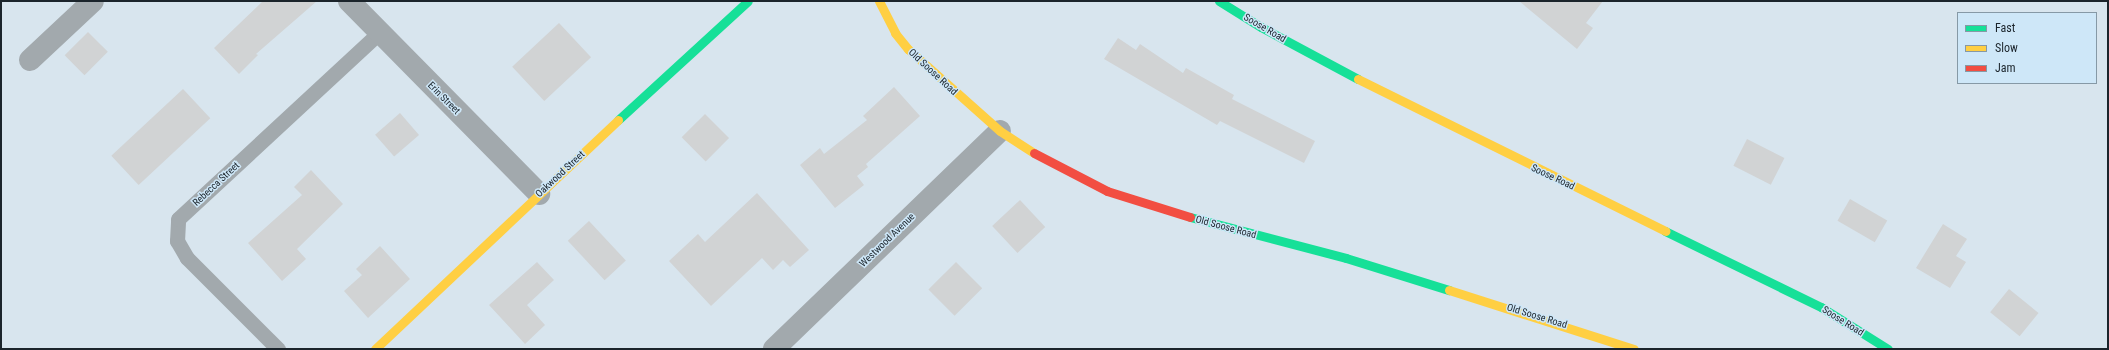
<!DOCTYPE html>
<style>
body{margin:0}
#map{position:relative;width:2109px;height:350px;overflow:hidden;background:#d8e5ee;font-family:"Roboto Condensed",sans-serif}
div>[style]{position:absolute}
[style*='--x']{left:calc(var(--x)*1px);top:calc(var(--y)*1px);width:calc(var(--w)*1px);rotate:calc(var(--a)*1deg)}
.building>*{inset:0;background:#d1d3d4;transform-origin:0 0}
.lane>*{height:15px;margin:-7.5px;padding:0 7.5px;transform-origin:7.5px;border-radius:7.5px;background:#a2a9ad}
.street>*{height:22px;margin:-11px;padding:0 11px;transform-origin:11px;border-radius:11px;background:#a2a9ad}
.fast>*{height:9px;margin:-4.5px;padding:0 4.5px;transform-origin:4.5px;border-radius:4.5px;background:#16e098}
.slow>*{height:9px;margin:-4.5px;padding:0 4.5px;transform-origin:4.5px;border-radius:4.5px;background:#ffcf43}
.jam>*{height:9px;margin:-4.5px;padding:0 4.5px;transform-origin:4.5px;border-radius:4.5px;background:#f24e42}
span{translate:-50% -50%;white-space:nowrap;text-align:center;line-height:1.15;-webkit-text-stroke:3px #cee7f8;paint-order:stroke}
.street-label{font-size:10px;color:#1b242b}
.frame{position:absolute;inset:0;border:2px solid #1b242b;pointer-events:none}
.legend{position:absolute;left:1957px;top:12px;width:140px;height:72px;box-sizing:border-box;background:#cee7f8;border:1px solid #8699a6;margin:0;padding:5px 7px;list-style:none;font-size:12px;color:#1b242b}
.legend li{display:flex;align-items:center;gap:8px;height:20px}
.legend b{width:20px;border:1px solid #8699a6}
</style>
<div id="map">
<div class="building">
<div style="clip-path:polygon(263px 1px,317px 1px,256px 54px,258px 55px,239px 74px,214px 48px)"></div>
<div style="clip-path:polygon(1519px 1px,1603px 1px,1586px 23px,1593px 28px,1577px 49px)"></div>
<div style="left:559px;top:23px;width:47px;height:64px;rotate:47deg"></div>
<div style="left:88px;top:32px;width:28px;height:33px;rotate:45deg"></div>
<div style="clip-path:polygon(1118px 38px,1136px 50px,1140px 44px,1183px 73px,1186px 68px,1234px 95px,1232px 99px,1315px 141px,1304px 163px,1220px 121px,1217px 125px,1104px 59px)"></div>
<div style="clip-path:polygon(894px 87px,920px 116px,866px 164px,868px 167px,857px 176px,864px 185px,835px 208px,800px 165px,820px 148px,824px 154px,867px 120px,863px 116px)"></div>
<div style="left:183px;top:89px;width:40px;height:98px;rotate:47deg"></div>
<div style="left:400px;top:113px;width:29px;height:33px;rotate:49deg"></div>
<div style="left:705px;top:114px;width:34px;height:33px;rotate:45deg"></div>
<div style="left:1747px;top:139px;width:42px;height:30px;rotate:27deg"></div>
<div style="clip-path:polygon(311px 170px,343px 204px,297px 249px,306px 259px,282px 281px,248px 243px,302px 195px,294px 187px)"></div>
<div style="clip-path:polygon(757px 193px,809px 250px,790px 267px,783px 260px,773px 270px,762px 258px,711px 306px,669px 261px,698px 234px,705px 242px)"></div>
<div style="left:1850px;top:199px;width:43px;height:25px;rotate:30deg"></div>
<div style="left:1020px;top:200px;width:37px;height:38px;rotate:47deg"></div>
<div style="left:589px;top:221px;width:54px;height:29px;rotate:47deg"></div>
<div style="clip-path:polygon(1943px 224px,1967px 239px,1956px 256px,1966px 262px,1950px 288px,1916px 268px)"></div>
<div style="clip-path:polygon(380px 246px,410px 279px,368px 318px,344px 291px,362px 275px,356px 269px)"></div>
<div style="clip-path:polygon(537px 262px,554px 280px,527px 305px,545px 325px,525px 344px,489px 305px)"></div>
<div style="left:956px;top:262px;width:37px;height:39px;rotate:45deg"></div>
<div style="left:2009px;top:289px;width:38px;height:30px;rotate:39deg"></div>
</div>
<div class="lane">
<div style="--x:278;--y:349;--w:129;--a:-135"></div>
<div style="--x:187;--y:258;--w:20;--a:-120"></div>
<div style="--x:177;--y:241;--w:22;--a:-87"></div>
<div style="--x:178;--y:219;--w:274;--a:-42.8"></div>
</div>
<div class="street">
<div style="--x:349;--y:1;--w:271;--a:45.4"></div>
<div style="--x:30;--y:60;--w:86;--a:-43.1"></div>
<div style="--x:774;--y:349;--w:314;--a:-44"></div>
</div>
<div class="fast">
<div style="--x:1219;--y:1;--w:49;--a:31.8"></div>
<div style="--x:1261;--y:27;--w:110;--a:28.2"></div>
<div style="--x:618;--y:120;--w:176;--a:-42.5"></div>
<div style="--x:1190;--y:217;--w:161;--a:14.7"></div>
<div style="--x:1346;--y:258;--w:108;--a:17.3"></div>
<div style="--x:1665;--y:231;--w:174;--a:26"></div>
<div style="--x:1821;--y:307;--w:79;--a:32.1"></div>
</div>
<div class="slow">
<div style="--x:879;--y:1;--w:36;--a:63"></div>
<div style="--x:895;--y:33;--w:21;--a:51"></div>
<div style="--x:908;--y:49;--w:123;--a:41.7"></div>
<div style="--x:1000;--y:131;--w:40;--a:32.9"></div>
<div style="--x:1358;--y:79;--w:343;--a:26.3"></div>
<div style="--x:1449;--y:290;--w:194;--a:17.7"></div>
<div style="--x:375;--y:349;--w:334;--a:-43.3"></div>
</div>
<div class="jam">
<div style="--x:1034;--y:153;--w:82;--a:27.5"></div>
<div style="--x:1107;--y:191;--w:87;--a:17.4"></div>
</div>
<div class="street-label">
<span style="left:1265px;top:28px;rotate:30deg">Soose Road</span>
<span style="left:933px;top:72px;rotate:43deg">Old Soose Road</span>
<span style="left:444px;top:98px;rotate:45deg">Erin Street</span>
<span style="left:560px;top:174px;rotate:-43deg">Oakwood Street</span>
<span style="left:1553px;top:177px;rotate:25deg">Soose Road</span>
<span style="left:216px;top:184px;rotate:-43deg">Rebecca Street</span>
<span style="left:1226px;top:227px;rotate:15deg">Old Soose Road</span>
<span style="left:887px;top:240px;rotate:-44deg">Westwood Avenue</span>
<span style="left:1537px;top:316px;rotate:17deg">Old Soose Road</span>
<span style="left:1843px;top:321px;rotate:32deg">Soose Road</span>
</div>
<div class="frame"></div>
<ul class="legend">
<li><b style="height:5px;background:#16e098"></b>Fast</li>
<li><b style="height:5px;background:#ffcf43"></b>Slow</li>
<li><b style="height:5px;background:#f24e42"></b>Jam</li>
</ul>
</div>
